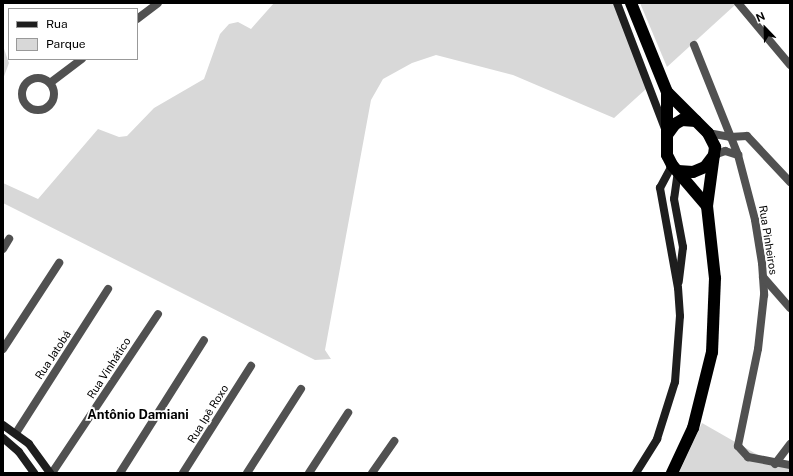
<!DOCTYPE html>
<meta charset="utf-8">
<style>
body{margin:0}
#map{position:relative;width:793px;height:476px;overflow:hidden;background:#fff;font-family:"Public Sans",sans-serif}
div>[style]{position:absolute}
[style*='--x']{left:calc(var(--x)*1px);top:calc(var(--y)*1px);width:calc(var(--w)*1px);rotate:calc(var(--a)*1deg)}
.green>*{inset:0;background:#d8d8d8}
.street>*{height:8px;margin:-4px;padding:0 4px;transform-origin:4px;border-radius:4px;background:#515151}
.street>.ring{margin:-4px;padding:0;box-sizing:content-box;background:none;border:8px solid #515151;border-radius:50%}
.secondary>*{height:8px;margin:-4px;padding:0 4px;transform-origin:4px;border-radius:4px;background:#1e1e1e}
.highway>*{height:12px;margin:-6px;padding:0 6px;transform-origin:6px;border-radius:6px;background:#000}
span{translate:-50% -50%;white-space:nowrap;text-align:center;line-height:1.15;-webkit-text-stroke:3.5px #fff;paint-order:stroke}
.street-label{font-size:11px;color:#000}
.quarter-label{font-size:13px;color:#000;font-weight:700}
.frame{position:absolute;inset:0;border:4px solid #000;pointer-events:none}
.legend{position:absolute;left:8px;top:8px;width:130px;height:52px;box-sizing:border-box;background:#fff;border:1px solid #999;margin:0;padding:5px 7px;list-style:none;font-size:12px;color:#000}
.legend li{display:flex;align-items:center;gap:8px;height:20px}
.legend b{width:20px;border:1px solid #999}
.north{position:absolute;left:745px;top:8px;width:40px;height:40px;-webkit-text-stroke:3px #fff;paint-order:stroke;rotate:337deg;font-size:11px;font-weight:700;line-height:16px;text-align:center;color:#000}
.north::after{content:'';display:block;margin:auto;width:14px;height:18px;background:#000;clip-path:polygon(50% 0,100% 100%,50% 72%,0 100%)}
</style>
<div id="map">
<div class="green">
<div style="clip-path:polygon(274px 3px,620px 3px,653px 87px,646px 89px,614px 118px,513px 75px,436px 55px,412px 63px,383px 79px,371px 100px,325px 350px,331px 359px,315px 360px,3px 203px,3px 183px,38px 199px,98px 129px,119px 137px,127px 136px,154px 108px,204px 79px,220px 34px,229px 24px,238px 22px,251px 29px)"></div>
<div style="clip-path:polygon(640px 3px,733px 3px,735px 5px,667px 67px)"></div>
<div style="clip-path:polygon(3px 46px,9px 63px,3px 79px)"></div>
<div style="clip-path:polygon(702px 423px,758px 455px,777px 463px,790px 465px,790px 473px,679px 473px)"></div>
</div>
<div class="street">
<div style="--x:738;--y:3;--w:81;--a:50"></div>
<div style="--x:137;--y:19;--w:26;--a:-37"></div>
<div style="--x:694;--y:45;--w:118;--a:68.2"></div>
<div style="--x:738;--y:155;--w:67;--a:75.3"></div>
<div style="--x:755;--y:220;--w:44;--a:80.8"></div>
<div style="--x:762;--y:263;--w:32;--a:86"></div>
<div style="--x:764;--y:295;--w:54;--a:96.3"></div>
<div style="--x:758;--y:349;--w:99;--a:101.7"></div>
<div style="--x:738;--y:446;--w:15;--a:48"></div>
<div style="--x:748;--y:457;--w:43;--a:10.8"></div>
<div class="ring" style="left:22px;top:78px;width:24px;height:24px"></div>
<div style="--x:50;--y:83;--w:40;--a:-37"></div>
<div style="--x:708;--y:133;--w:22;--a:10"></div>
<div style="--x:730;--y:137;--w:17;--a:-3"></div>
<div style="--x:747;--y:136;--w:63;--a:46.9"></div>
<div style="--x:714;--y:155;--w:12;--a:-20"></div>
<div style="--x:725;--y:151;--w:14;--a:17"></div>
<div style="--x:3;--y:249;--w:12;--a:-59"></div>
<div style="--x:763;--y:277;--w:41;--a:48.9"></div>
<div style="--x:3;--y:349;--w:103;--a:-56.9"></div>
<div style="--x:16;--y:433;--w:171;--a:-57.4"></div>
<div style="--x:775;--y:464;--w:25;--a:-53"></div>
<div style="--x:52;--y:473;--w:191;--a:-56.3"></div>
<div style="--x:120;--y:473;--w:157;--a:-57.7"></div>
<div style="--x:183;--y:473;--w:127;--a:-57.6"></div>
<div style="--x:247;--y:473;--w:100;--a:-57.3"></div>
<div style="--x:309;--y:473;--w:72;--a:-57"></div>
<div style="--x:372;--y:473;--w:39;--a:-55"></div>
</div>
<div class="secondary">
<div style="--x:617;--y:3;--w:135;--a:69.1"></div>
<div style="--x:678;--y:171;--w:28;--a:98"></div>
<div style="--x:674;--y:199;--w:49;--a:79.4"></div>
<div style="--x:683;--y:247;--w:35;--a:97"></div>
<div style="--x:3;--y:425;--w:32;--a:36"></div>
<div style="--x:29;--y:444;--w:36;--a:54"></div>
<div style="--x:3;--y:438;--w:21;--a:41"></div>
<div style="--x:19;--y:452;--w:26;--a:54"></div>
<div style="--x:636;--y:473;--w:40;--a:-58"></div>
<div style="--x:657;--y:439;--w:60;--a:-72.5"></div>
<div style="--x:675;--y:382;--w:66;--a:-85.7"></div>
<div style="--x:680;--y:316;--w:28;--a:-94"></div>
<div style="--x:678;--y:288;--w:102;--a:-100.2"></div>
<div style="--x:660;--y:188;--w:26;--a:-62"></div>
</div>
<div class="highway">
<div style="--x:631;--y:3;--w:96;--a:68"></div>
<div style="--x:667;--y:92;--w:63;--a:90"></div>
<div style="--x:667;--y:155;--w:11;--a:63"></div>
<div style="--x:672;--y:165;--w:54;--a:49.5"></div>
<div style="--x:667;--y:92;--w:58;--a:45"></div>
<div style="--x:708;--y:133;--w:16;--a:63"></div>
<div style="--x:715;--y:147;--w:60;--a:97.7"></div>
<div style="--x:707;--y:206;--w:72;--a:83.7"></div>
<div style="--x:715;--y:278;--w:74;--a:92.3"></div>
<div style="--x:712;--y:352;--w:78;--a:104"></div>
<div style="--x:693;--y:428;--w:50;--a:115"></div>
<div style="--x:667;--y:135;--w:14;--a:-54"></div>
<div style="--x:675;--y:124;--w:8;--a:-30"></div>
<div style="--x:682;--y:120;--w:14;--a:4"></div>
<div style="--x:678;--y:171;--w:15;--a:4"></div>
<div style="--x:693;--y:172;--w:13;--a:-23"></div>
<div style="--x:705;--y:167;--w:15;--a:-53"></div>
</div>
<div class="street-label">
<span style="left:768px;top:240px;rotate:81deg">Rua Pinheiros</span>
<span style="left:53px;top:355px;rotate:-57deg">Rua Jatobá</span>
<span style="left:109px;top:368px;rotate:-57deg">Rua Vinhático</span>
<span style="left:208px;top:414px;rotate:-58deg">Rua Ipê Roxo</span>
</div>
<div class="quarter-label">
<span style="left:138px;top:415px">Antônio Damiani</span>
</div>
<div class="frame"></div>
<ul class="legend">
<li><b style="height:5px;background:#1e1e1e"></b>Rua</li>
<li><b style="height:11px;background:#d8d8d8"></b>Parque</li>
</ul>
<div class="north">N</div>
</div>
